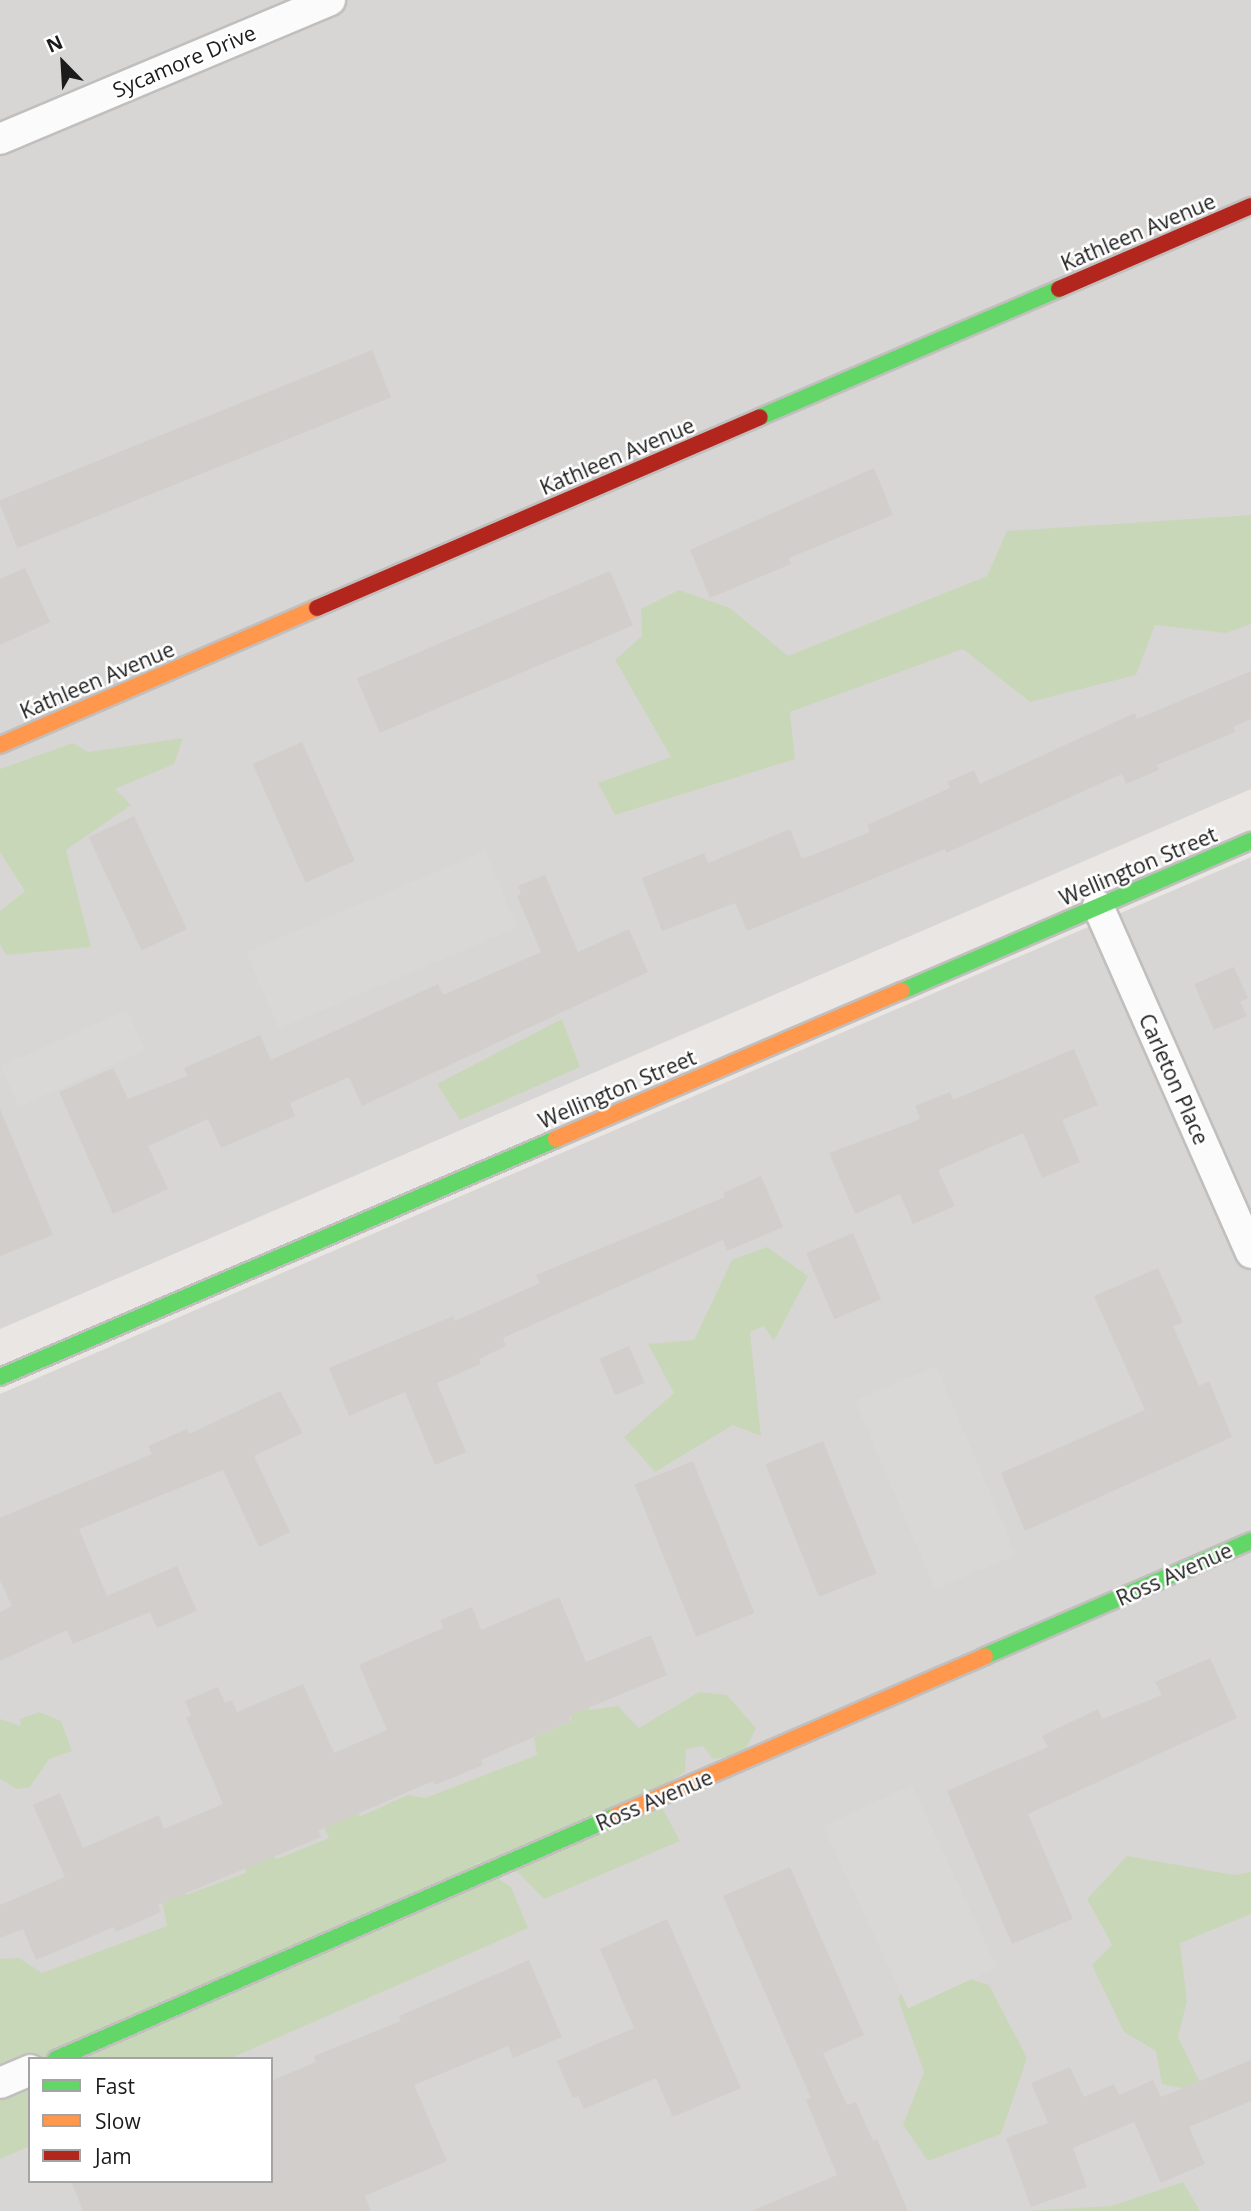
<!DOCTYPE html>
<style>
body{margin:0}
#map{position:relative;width:1251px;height:2211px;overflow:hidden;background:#e9e6e3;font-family:"Open Sans",sans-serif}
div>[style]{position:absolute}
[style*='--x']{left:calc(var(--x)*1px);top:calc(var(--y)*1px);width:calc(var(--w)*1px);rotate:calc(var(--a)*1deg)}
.residential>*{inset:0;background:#d8d6d5}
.forest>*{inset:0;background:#c9d7b9}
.parking>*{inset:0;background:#d9d8d7;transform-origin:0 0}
.building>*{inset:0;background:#d1cecc;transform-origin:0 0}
.roads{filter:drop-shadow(2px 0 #c0bfbe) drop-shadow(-2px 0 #c0bfbe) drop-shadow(0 2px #c0bfbe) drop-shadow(0 -2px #c0bfbe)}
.street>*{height:30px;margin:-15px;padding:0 15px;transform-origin:15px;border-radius:15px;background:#fcfbfb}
.fast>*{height:16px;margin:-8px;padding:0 8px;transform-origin:8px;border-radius:8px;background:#63d668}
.slow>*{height:16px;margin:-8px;padding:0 8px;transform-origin:8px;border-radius:8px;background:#ff974d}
.jam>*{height:16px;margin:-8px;padding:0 8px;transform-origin:8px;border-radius:8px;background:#b3261e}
span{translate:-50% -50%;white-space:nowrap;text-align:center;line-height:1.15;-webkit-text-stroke:5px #fff;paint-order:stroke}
.street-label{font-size:21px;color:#1b1b1b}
.legend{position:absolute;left:28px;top:2057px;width:245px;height:126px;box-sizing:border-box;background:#fff;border:2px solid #a4a4a4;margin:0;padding:9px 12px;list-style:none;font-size:21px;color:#1b1b1b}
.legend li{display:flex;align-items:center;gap:14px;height:35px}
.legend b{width:35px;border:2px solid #a4a4a4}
.north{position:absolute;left:28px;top:28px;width:70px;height:70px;-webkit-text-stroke:5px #fff;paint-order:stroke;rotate:336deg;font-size:19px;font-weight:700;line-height:28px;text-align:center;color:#1b1b1b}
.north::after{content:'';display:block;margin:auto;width:24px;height:32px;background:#1b1b1b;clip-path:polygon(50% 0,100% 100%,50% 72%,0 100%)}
</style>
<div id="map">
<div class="residential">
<div style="clip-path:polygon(0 0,1251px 0,1251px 789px,0 1329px)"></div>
<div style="clip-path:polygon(evenodd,1251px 857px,1251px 2211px,0 2211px,0 1394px,1251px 857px,30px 2059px,271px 2059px,271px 2181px,30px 2181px,30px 2059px)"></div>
</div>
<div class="forest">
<div style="clip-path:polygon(1251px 515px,1251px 624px,1226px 633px,1155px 625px,1136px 675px,1030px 702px,963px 649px,790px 712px,795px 759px,615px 815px,598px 783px,671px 757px,615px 660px,642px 636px,641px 609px,679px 590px,730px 608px,788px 656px,987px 576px,1007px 531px)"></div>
<div style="clip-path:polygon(183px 738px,174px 764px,115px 789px,131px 805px,66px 850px,91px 947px,6px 955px,0 944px,0 911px,25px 891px,0 852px,0 769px,73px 743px,88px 752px)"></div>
<div style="clip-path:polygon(562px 1019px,580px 1067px,460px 1120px,437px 1084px)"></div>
<div style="clip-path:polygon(767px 1247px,808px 1276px,774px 1341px,764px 1326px,750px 1332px,761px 1436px,733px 1425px,655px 1472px,624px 1437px,674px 1393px,648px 1344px,694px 1340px,732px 1260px)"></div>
<div style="clip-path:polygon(699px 1692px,727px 1695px,756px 1728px,743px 1755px,713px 1759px,703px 1746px,686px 1749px,685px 1772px,653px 1791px,680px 1841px,544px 1899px,503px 1857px,475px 1864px,511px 1887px,528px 1928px,229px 2059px,30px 2059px,30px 2146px,0 2159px,0 1959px,19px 1958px,42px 1973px,167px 1926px,160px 1891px,177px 1885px,186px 1895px,246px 1873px,242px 1846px,258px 1843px,277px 1859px,329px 1838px,317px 1813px,340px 1801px,361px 1816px,408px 1795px,425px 1798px,537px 1755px,534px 1737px,572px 1721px,568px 1709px,584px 1702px,590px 1710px,618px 1706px,639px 1728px)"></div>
<div style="clip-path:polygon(39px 1712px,61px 1721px,72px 1751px,49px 1759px,30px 1787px,17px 1789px,0 1779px,0 1719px,21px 1726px,20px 1719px)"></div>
<div style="clip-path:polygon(1127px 1856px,1234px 1875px,1251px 1872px,1251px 1914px,1180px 1943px,1187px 2001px,1178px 2037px,1205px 2093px,1162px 2084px,1156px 2051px,1124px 2032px,1092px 1965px,1112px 1945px,1087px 1899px)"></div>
<div style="clip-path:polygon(919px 1963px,989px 1985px,1027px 2058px,1001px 2134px,928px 2161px,903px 2125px,924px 2072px,898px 1999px)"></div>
<div style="clip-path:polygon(1183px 2182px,1200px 2211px,1026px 2211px,1111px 2206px)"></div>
</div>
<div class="parking">
<div style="left:485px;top:851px;width:83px;height:259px;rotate:67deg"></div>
<div style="left:127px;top:1010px;width:44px;height:138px;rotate:66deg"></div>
<div style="left:936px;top:1366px;width:205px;height:88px;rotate:67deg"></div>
<div style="left:912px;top:1785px;width:201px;height:98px;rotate:65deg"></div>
</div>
<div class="building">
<div style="left:372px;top:350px;width:51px;height:403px;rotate:68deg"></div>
<div style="clip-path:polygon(874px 468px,893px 515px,789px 558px,791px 564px,710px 598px,690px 550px)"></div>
<div style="clip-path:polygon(25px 568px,50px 622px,0 645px,0 579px)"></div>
<div style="left:610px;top:571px;width:59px;height:275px;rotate:67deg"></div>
<div style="clip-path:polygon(1251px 671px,1251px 719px,1233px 727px,1235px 732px,1157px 765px,1159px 770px,1126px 784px,1122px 774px,946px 853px,945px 849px,747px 931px,735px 903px,662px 931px,642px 878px,704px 853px,708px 863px,790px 829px,802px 859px,870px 832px,867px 825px,950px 788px,947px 782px,974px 770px,980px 784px,1135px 713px,1137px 719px)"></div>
<div style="left:302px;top:742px;width:130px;height:54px;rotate:66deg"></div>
<div style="left:134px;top:816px;width:125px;height:50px;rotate:65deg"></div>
<div style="clip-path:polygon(545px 875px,578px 952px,629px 929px,648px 972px,362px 1106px,349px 1077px,290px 1103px,295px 1116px,221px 1148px,208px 1119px,148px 1146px,168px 1189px,113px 1214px,59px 1092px,113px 1068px,128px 1099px,187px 1076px,184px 1068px,260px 1035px,271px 1060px,438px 984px,443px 995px,541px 952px,517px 896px,521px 894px,518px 886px)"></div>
<div style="clip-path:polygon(1234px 967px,1248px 998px,1240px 1002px,1247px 1016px,1214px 1030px,1194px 984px)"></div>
<div style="clip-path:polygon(1074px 1049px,1098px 1105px,1062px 1120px,1080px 1162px,1042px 1178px,1023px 1133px,938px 1170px,955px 1206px,913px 1224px,900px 1194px,855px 1214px,829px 1153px,916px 1121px,920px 1118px,915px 1106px,950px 1092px,953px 1100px)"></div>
<div style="clip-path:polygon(0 1109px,53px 1235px,0 1256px)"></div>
<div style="clip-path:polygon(761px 1176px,783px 1227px,727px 1251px,723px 1240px,503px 1338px,506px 1346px,479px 1359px,481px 1364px,437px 1383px,466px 1452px,435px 1465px,405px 1392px,349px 1416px,329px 1368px,453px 1316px,455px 1321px,540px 1283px,536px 1275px,725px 1197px,723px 1193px)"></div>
<div style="left:853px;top:1233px;width:72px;height:51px;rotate:67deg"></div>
<div style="clip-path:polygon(1158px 1268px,1183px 1323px,1173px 1326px,1199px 1386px,1209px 1381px,1232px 1437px,1025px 1531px,1001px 1473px,1145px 1410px,1094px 1296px)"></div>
<div style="left:629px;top:1346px;width:40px;height:32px;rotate:67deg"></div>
<div style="clip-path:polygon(280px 1391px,303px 1433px,254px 1456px,290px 1532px,259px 1547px,223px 1470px,79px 1529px,107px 1596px,177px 1566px,197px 1611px,157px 1628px,150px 1612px,73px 1644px,67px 1630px,0 1661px,0 1612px,12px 1606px,0 1580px,0 1518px,152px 1454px,148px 1446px,187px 1429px,189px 1434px)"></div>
<div style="left:823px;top:1441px;width:143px;height:62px;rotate:68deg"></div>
<div style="left:693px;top:1461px;width:164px;height:63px;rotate:68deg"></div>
<div style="clip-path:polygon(559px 1597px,586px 1662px,651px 1635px,667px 1675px,569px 1716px,571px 1721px,481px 1760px,483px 1765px,435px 1785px,433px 1781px,318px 1831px,321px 1837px,158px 1905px,161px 1912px,116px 1932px,114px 1927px,36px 1960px,23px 1929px,0 1938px,0 1905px,65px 1877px,33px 1805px,60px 1793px,83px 1848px,159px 1815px,164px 1829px,223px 1804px,186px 1718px,191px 1715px,185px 1701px,218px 1687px,225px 1703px,232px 1700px,237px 1712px,303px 1684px,334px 1753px,387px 1730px,359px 1665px,443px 1628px,440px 1620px,472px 1607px,481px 1630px)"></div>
<div style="clip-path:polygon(1210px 1658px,1237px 1718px,1028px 1814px,1073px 1919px,1012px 1944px,947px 1791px,1048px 1747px,1042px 1736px,1098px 1709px,1102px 1719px,1162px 1695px,1155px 1682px)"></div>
<div style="clip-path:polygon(790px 1867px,864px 2035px,823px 2053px,847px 2105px,856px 2102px,873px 2141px,877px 2139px,908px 2211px,751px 2211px,837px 2175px,806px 2100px,811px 2098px,723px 1896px)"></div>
<div style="clip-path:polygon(667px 1919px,741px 2088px,673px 2117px,656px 2078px,584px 2109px,578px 2096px,573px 2098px,557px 2061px,634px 2028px,600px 1949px)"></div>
<div style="clip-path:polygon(529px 1960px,562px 2037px,513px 2058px,508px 2046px,414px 2085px,447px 2161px,365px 2196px,371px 2211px,83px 2211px,71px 2181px,271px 2181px,271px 2081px,316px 2062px,314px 2056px,401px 2021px,399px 2016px)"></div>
<div style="clip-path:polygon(1251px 2060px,1251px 2101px,1189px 2127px,1205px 2164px,1161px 2183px,1134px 2122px,1073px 2148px,1087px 2187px,1031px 2207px,1006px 2138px,1048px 2123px,1031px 2083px,1070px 2067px,1084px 2097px,1114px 2084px,1119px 2095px,1153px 2080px,1161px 2097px)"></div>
</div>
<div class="roads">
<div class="street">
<div style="--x:0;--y:139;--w:358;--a:-22.8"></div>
<div style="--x:1098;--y:906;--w:379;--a:66.2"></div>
<div style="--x:0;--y:2083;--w:33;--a:-23"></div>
</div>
<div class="fast">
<div style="--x:760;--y:417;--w:325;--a:-23.2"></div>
<div style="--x:902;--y:991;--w:380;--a:-23.3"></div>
<div style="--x:0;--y:1377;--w:605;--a:-23.17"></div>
<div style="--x:985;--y:1656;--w:290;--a:-23.4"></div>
<div style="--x:56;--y:2059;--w:610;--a:-23.46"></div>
</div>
<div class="slow">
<div style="--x:0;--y:745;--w:345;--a:-23.4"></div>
<div style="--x:556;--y:1139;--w:376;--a:-23.2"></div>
<div style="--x:616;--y:1816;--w:402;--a:-23.4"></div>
</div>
<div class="jam">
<div style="--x:1059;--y:289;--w:209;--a:-23.4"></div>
<div style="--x:317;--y:608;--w:482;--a:-23.3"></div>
</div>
</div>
<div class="street-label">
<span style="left:184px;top:61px;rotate:-23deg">Sycamore Drive</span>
<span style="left:1138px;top:232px;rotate:-23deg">Kathleen Avenue</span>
<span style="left:617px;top:456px;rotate:-23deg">Kathleen Avenue</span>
<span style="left:97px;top:680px;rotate:-23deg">Kathleen Avenue</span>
<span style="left:1138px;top:866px;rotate:-23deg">Wellington Street</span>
<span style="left:1174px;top:1079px;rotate:66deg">Carleton Place</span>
<span style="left:617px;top:1089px;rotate:-23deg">Wellington Street</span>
<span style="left:1174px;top:1574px;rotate:-24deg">Ross Avenue</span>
<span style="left:654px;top:1800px;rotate:-23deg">Ross Avenue</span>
</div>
<ul class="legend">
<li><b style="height:9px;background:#63d668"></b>Fast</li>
<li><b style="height:9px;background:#ff974d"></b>Slow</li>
<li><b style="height:9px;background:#b3261e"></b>Jam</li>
</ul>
<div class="north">N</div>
</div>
